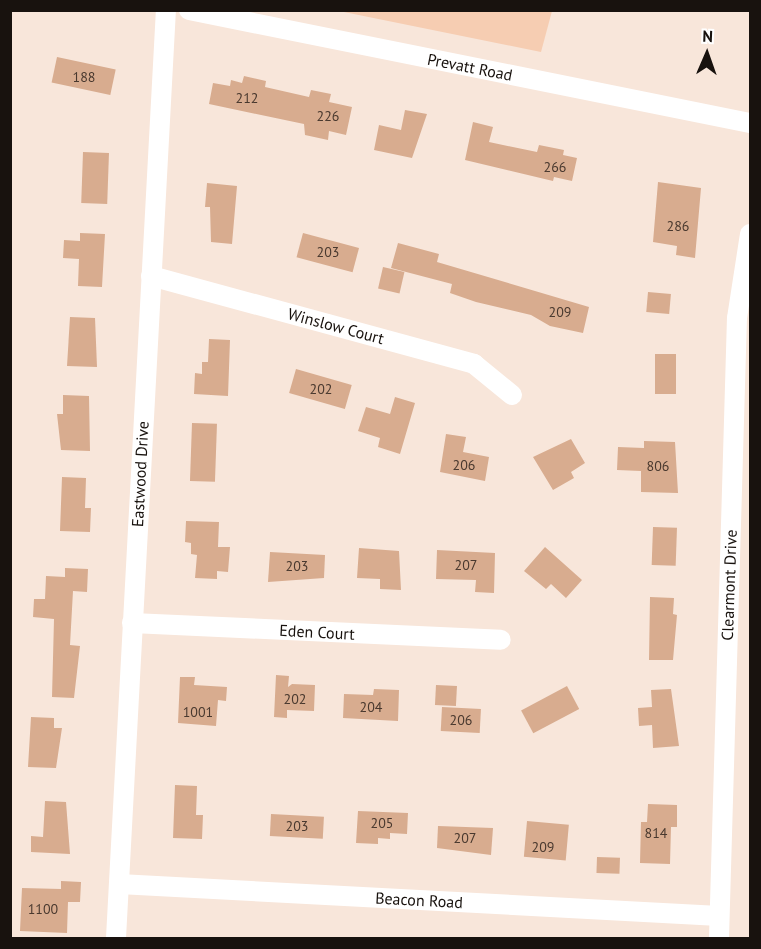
<!DOCTYPE html>
<style>
body{margin:0}
#map{position:relative;width:761px;height:949px;overflow:hidden;background:#f8e6da;font-family:"PT Sans",sans-serif}
div>[style]{position:absolute}
[style*='--x']{left:calc(var(--x)*1px);top:calc(var(--y)*1px);width:calc(var(--w)*1px);rotate:calc(var(--a)*1deg)}
.green>*{inset:0;background:#f6cdb2}
.building>*{inset:0;background:#d8ac8f;transform-origin:0 0}
.minor>*{height:20px;margin:-10px;padding:0 10px;transform-origin:10px;border-radius:10px;background:#fff}
span{translate:-50% -50%;white-space:nowrap;text-align:center;line-height:1.15;-webkit-text-stroke:4.5px #fff;paint-order:stroke}
.number-label{font-size:14px;color:#48382e}
.number-label span{-webkit-text-stroke-width:0}
.street-label{font-size:16px;color:#18120e}
.frame{position:absolute;inset:0;border:12px solid #18120e;pointer-events:none}
.north{position:absolute;left:677px;top:24px;width:60px;height:60px;-webkit-text-stroke:4px #fff;paint-order:stroke;rotate:2deg;font-size:16px;font-weight:700;line-height:24px;text-align:center;color:#18120e}
.north::after{content:'';display:block;margin:auto;width:21px;height:27px;background:#18120e;clip-path:polygon(50% 0,100% 100%,50% 72%,0 100%)}
</style>
<div id="map">
<div class="green">
<div style="clip-path:polygon(339px 11px,552px 10px,552px 11px,541px 52px)"></div>
</div>
<div class="building">
<div style="left:57px;top:57px;width:60px;height:26px;rotate:12deg"></div>
<div style="clip-path:polygon(244px 76px,266px 81px,265px 87px,309px 97px,311px 90px,331px 94px,329px 102px,352px 107px,346px 135px,329px 131px,328px 140px,305px 135px,304px 124px,209px 104px,213px 83px,230px 86px,231px 80px,242px 83px)"></div>
<div style="clip-path:polygon(405px 110px,427px 114px,412px 158px,374px 150px,379px 125px,401px 130px)"></div>
<div style="clip-path:polygon(473px 122px,493px 127px,489px 142px,537px 152px,539px 145px,564px 150px,563px 155px,577px 158px,572px 181px,554px 177px,553px 181px,465px 160px)"></div>
<div style="left:83px;top:152px;width:26px;height:51px;rotate:2deg"></div>
<div style="clip-path:polygon(658px 182px,701px 188px,695px 258px,676px 255px,677px 246px,653px 242px)"></div>
<div style="clip-path:polygon(207px 183px,237px 186px,232px 244px,211px 242px,210px 207px,205px 207px)"></div>
<div style="clip-path:polygon(80px 233px,105px 234px,102px 287px,78px 286px,79px 259px,63px 258px,64px 240px,80px 241px)"></div>
<div style="left:303px;top:233px;width:58px;height:25px;rotate:15deg"></div>
<div style="clip-path:polygon(398px 243px,439px 254px,437px 262px,589px 307px,583px 333px,550px 326px,531px 315px,476px 302px,450px 293px,452px 284px,391px 268px)"></div>
<div style="left:383px;top:267px;width:22px;height:22px;rotate:13deg"></div>
<div style="left:648px;top:292px;width:23px;height:20px;rotate:5deg"></div>
<div style="clip-path:polygon(70px 317px,95px 318px,97px 367px,67px 366px)"></div>
<div style="clip-path:polygon(209px 339px,230px 340px,228px 396px,194px 394px,195px 373px,202px 374px,202px 362px,208px 362px)"></div>
<div style="left:655px;top:354px;width:21px;height:40px"></div>
<div style="left:296px;top:369px;width:58px;height:25px;rotate:16deg"></div>
<div style="clip-path:polygon(63px 395px,89px 396px,90px 451px,61px 450px,57px 414px,63px 414px)"></div>
<div style="clip-path:polygon(395px 397px,415px 403px,400px 454px,378px 447px,380px 438px,358px 431px,366px 407px,390px 414px)"></div>
<div style="left:192px;top:423px;width:25px;height:58px;rotate:2deg"></div>
<div style="clip-path:polygon(446px 434px,466px 437px,463px 452px,489px 457px,485px 481px,440px 472px)"></div>
<div style="clip-path:polygon(571px 439px,585px 463px,571px 472px,574px 478px,553px 490px,533px 457px)"></div>
<div style="clip-path:polygon(644px 441px,675px 442px,678px 493px,641px 492px,641px 471px,617px 470px,618px 447px,644px 448px)"></div>
<div style="clip-path:polygon(62px 477px,86px 478px,85px 508px,91px 508px,90px 532px,60px 531px)"></div>
<div style="clip-path:polygon(186px 521px,219px 522px,218px 547px,230px 547px,228px 572px,217px 571px,217px 579px,195px 578px,197px 555px,191px 554px,191px 543px,185px 542px)"></div>
<div style="left:653px;top:527px;width:24px;height:38px;rotate:2deg"></div>
<div style="clip-path:polygon(545px 547px,582px 580px,566px 598px,551px 584px,546px 589px,524px 571px)"></div>
<div style="clip-path:polygon(359px 548px,399px 551px,401px 590px,380px 589px,380px 579px,357px 578px)"></div>
<div style="clip-path:polygon(437px 550px,495px 553px,494px 593px,475px 592px,476px 580px,436px 579px)"></div>
<div style="clip-path:polygon(270px 552px,325px 555px,324px 578px,268px 582px)"></div>
<div style="clip-path:polygon(65px 568px,88px 569px,87px 592px,73px 591px,70px 645px,80px 646px,74px 698px,52px 697px,54px 619px,33px 617px,34px 599px,45px 599px,46px 576px,65px 577px)"></div>
<div style="clip-path:polygon(650px 597px,674px 598px,673px 614px,677px 615px,673px 660px,649px 660px)"></div>
<div style="clip-path:polygon(276px 675px,289px 676px,288px 687px,292px 684px,315px 685px,314px 711px,287px 710px,287px 718px,274px 717px)"></div>
<div style="clip-path:polygon(180px 677px,195px 677px,194px 685px,227px 687px,226px 701px,218px 700px,216px 726px,178px 723px)"></div>
<div style="left:436px;top:685px;width:21px;height:20px;rotate:3deg"></div>
<div style="left:567px;top:686px;width:26px;height:52px;rotate:62deg"></div>
<div style="clip-path:polygon(374px 689px,399px 690px,398px 721px,343px 718px,344px 694px,373px 695px)"></div>
<div style="clip-path:polygon(671px 689px,679px 746px,653px 748px,652px 725px,639px 726px,638px 708px,652px 707px,651px 690px)"></div>
<div style="left:442px;top:707px;width:39px;height:24px;rotate:3deg"></div>
<div style="clip-path:polygon(31px 717px,54px 718px,54px 728px,62px 728px,56px 768px,28px 767px)"></div>
<div style="clip-path:polygon(175px 785px,197px 786px,196px 815px,203px 815px,202px 839px,173px 838px)"></div>
<div style="clip-path:polygon(45px 801px,66px 802px,70px 854px,31px 852px,31px 836px,43px 837px)"></div>
<div style="clip-path:polygon(648px 804px,677px 805px,677px 827px,671px 827px,670px 864px,640px 863px,641px 822px,647px 822px)"></div>
<div style="clip-path:polygon(358px 811px,408px 813px,407px 834px,390px 833px,390px 839px,378px 838px,378px 844px,356px 843px)"></div>
<div style="left:271px;top:814px;width:53px;height:22px;rotate:3deg"></div>
<div style="left:527px;top:821px;width:42px;height:36px;rotate:5deg"></div>
<div style="clip-path:polygon(438px 826px,493px 828px,491px 855px,437px 848px)"></div>
<div style="left:597px;top:857px;width:23px;height:16px;rotate:2deg"></div>
<div style="clip-path:polygon(61px 881px,81px 882px,80px 902px,68px 902px,67px 933px,20px 931px,22px 888px,61px 889px)"></div>
</div>
<div class="minor">
<div style="--x:189;--y:10;--w:572;--a:11.39"></div>
<div style="--x:151;--y:276;--w:335;--a:15.2"></div>
<div style="--x:474;--y:364;--w:49;--a:39.2"></div>
<div style="--x:132;--y:623;--w:369;--a:2.6"></div>
<div style="--x:119;--y:884;--w:601;--a:3.05"></div>
<div style="--x:116;--y:938;--w:929;--a:-86.92"></div>
<div style="--x:719;--y:938;--w:620;--a:-88.34"></div>
<div style="--x:737;--y:318;--w:85;--a:-81.2"></div>
</div>
<div class="number-label">
<span style="left:84px;top:77px">188</span>
<span style="left:247px;top:98px">212</span>
<span style="left:328px;top:116px">226</span>
<span style="left:555px;top:167px">266</span>
<span style="left:678px;top:226px">286</span>
<span style="left:328px;top:252px">203</span>
<span style="left:560px;top:312px">209</span>
<span style="left:321px;top:389px">202</span>
<span style="left:464px;top:465px">206</span>
<span style="left:658px;top:466px">806</span>
<span style="left:466px;top:565px">207</span>
<span style="left:297px;top:566px">203</span>
<span style="left:295px;top:699px">202</span>
<span style="left:371px;top:707px">204</span>
<span style="left:198px;top:712px">1001</span>
<span style="left:461px;top:720px">206</span>
<span style="left:382px;top:823px">205</span>
<span style="left:297px;top:826px">203</span>
<span style="left:656px;top:833px">814</span>
<span style="left:465px;top:838px">207</span>
<span style="left:543px;top:847px">209</span>
<span style="left:43px;top:909px">1100</span>
</div>
<div class="street-label">
<span style="left:470px;top:67px;rotate:11deg">Prevatt Road</span>
<span style="left:336px;top:326px;rotate:15deg">Winslow Court</span>
<span style="left:140px;top:474px;rotate:-87deg">Eastwood Drive</span>
<span style="left:729px;top:585px;rotate:-88deg">Clearmont Drive</span>
<span style="left:317px;top:632px;rotate:3deg">Eden Court</span>
<span style="left:419px;top:900px;rotate:3deg">Beacon Road</span>
</div>
<div class="frame"></div>
<div class="north">N</div>
</div>
